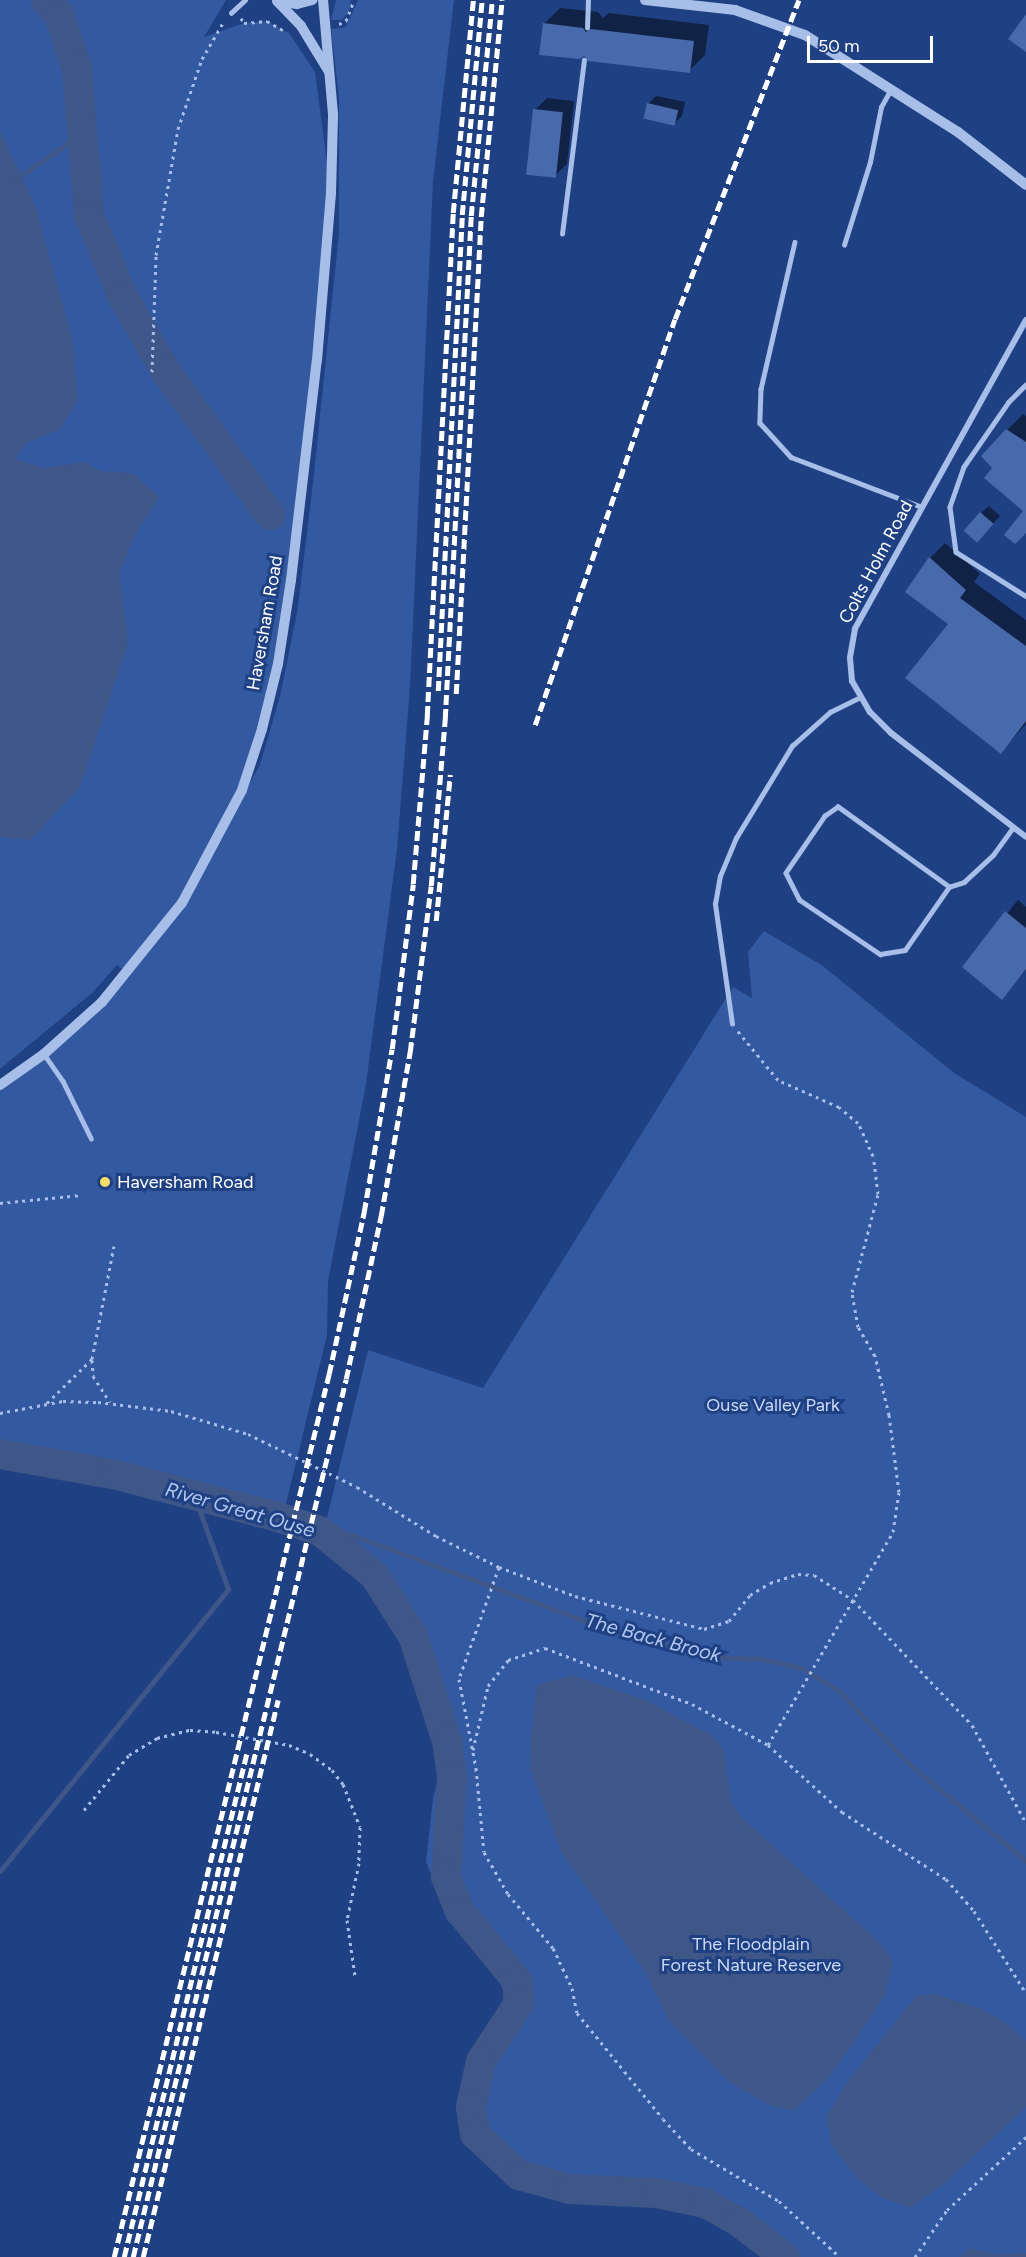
<!DOCTYPE html>
<style>
body{margin:0}
#map{position:relative;width:1026px;height:2257px;overflow:hidden;background:#1f4183;font-family:Figtree,sans-serif}
div>[style]{position:absolute}
[style*='--x']{left:calc(var(--x)*1px);top:calc(var(--y)*1px);width:calc(var(--w)*1px);rotate:calc(var(--a)*1deg)}
.green>*{inset:0;background:#3359a1}
.water>*{inset:0;background:#3e5688}
.shadow>*{inset:0;background:#0007}
.stream>*{height:5px;margin:-2.5px;padding:0 2.5px;transform-origin:2.5px;border-radius:2.5px;background:#3e5688}
.river>*{height:30px;margin:-15px;padding:0 15px;transform-origin:15px;border-radius:15px;background:#3e5688}
.building>*{inset:0;background:#486aac;transform-origin:0 0}
.path>*{height:3px;margin-top:-1.5px;transform-origin:0;background:repeating-linear-gradient(90deg,#a7bee9 0 3px,transparent 0 7.5px)}
.service>*{height:4.5px;margin:-2.25px;padding:0 2.25px;transform-origin:2.25px;border-radius:2.25px;background:#a7bee9}
.minor>*{height:6px;margin:-3px;padding:0 3px;transform-origin:3px;border-radius:3px;background:#a7bee9}
.tertiary>*{height:10px;margin:-5px;padding:0 5px;transform-origin:5px;border-radius:5px;background:#a7bee9}
.rail>*{height:4.5px;margin-top:-2.25px;transform-origin:0;background:repeating-linear-gradient(90deg,#fff 0 10px,transparent 0 14.5px)}
.dots>*{width:16px;height:16px;translate:-50% -50%;box-sizing:border-box;border:3px solid #1f4183;border-radius:50%}
span{translate:-50% -50%;white-space:nowrap;text-align:center;line-height:1.15;-webkit-text-stroke:6px #1f4183;paint-order:stroke}
.street-label{font-size:18px;color:#fff}
.poi-label{font-size:18px;color:#fff}
.left{translate:0 -50%;text-align:left}
.park-label{font-size:18px;color:#cbdaf7}
.water-label{font-size:20px;color:#b2c8f1;font-style:italic}
.scale{position:absolute;left:807px;top:36px;width:126px;height:27px;box-sizing:border-box;border:3px solid #fff;border-top:0;padding-left:8px;font-size:18px;line-height:21px;white-space:nowrap;color:#fff;-webkit-text-stroke:4px #1f4183;paint-order:stroke}
</style>
<div id="map">
<div class="green">
<div style="clip-path:polygon(0 0,226px 0,204px 37px,244px 23px,267px 21px,289px 33px,315px 72px,331px 193px,278px 664px,242px 797px,260px 765px,280px 696px,297px 613px,312px 492px,339px 233px,339px 98px,331px 29px,346px 27px,358px 0,454px 0,433px 181px,410px 687px,397px 849px,366px 1084px,328px 1281px,327px 1335px,283px 1516px,0 1447px,0 1085px,44px 1054px,127px 973px,117px 965px,92px 993px,0 1069px)"></div>
<div style="clip-path:polygon(336px 0,351px 0,349px 11px,342px 20px,331px 20px)"></div>
<div style="clip-path:polygon(764px 931px,823px 966px,954px 1073px,1026px 1117px,1026px 2257px,778px 2257px,762px 2246px,746px 2224px,658px 2185px,544px 2180px,499px 2164px,467px 2121px,470px 2059px,508px 2001px,484px 1948px,443px 1903px,426px 1862px,433px 1798px,450px 1735px,409px 1614px,341px 1530px,325px 1526px,368px 1350px,483px 1388px,733px 987px,752px 998px,748px 952px)"></div>
</div>
<div class="water">
<div style="clip-path:polygon(0 131px,35px 205px,72px 338px,78px 400px,60px 429px,26px 443px,15px 459px,43px 468px,85px 462px,100px 471px,133px 473px,159px 497px,134px 536px,119px 574px,128px 643px,80px 787px,30px 840px,0 837px)"></div>
<div style="clip-path:polygon(572px 1675px,645px 1700px,712px 1735px,723px 1749px,731px 1802px,741px 1817px,879px 1942px,893px 1961px,885px 1995px,854px 2042px,827px 2079px,794px 2110px,771px 2106px,729px 2082px,669px 2021px,646px 1973px,561px 1851px,530px 1768px,531px 1734px,537px 1685px)"></div>
<div style="clip-path:polygon(935px 1994px,980px 2008px,1006px 2023px,1026px 2041px,1026px 2107px,944px 2184px,911px 2207px,882px 2198px,857px 2178px,831px 2144px,827px 2116px,847px 2082px,916px 1996px)"></div>
<div style="clip-path:polygon(969px 2248px,995px 2254px,1026px 2253px,1026px 2257px,959px 2257px)"></div>
</div>
<div class="shadow">
<div style="clip-path:polygon(560px 8px,598px 12px,603px 18px,609px 13px,709px 25px,705px 55px,689px 71px,544px 24px)"></div>
<div style="clip-path:polygon(656px 96px,685px 102px,682px 116px,675px 123px,648px 104px)"></div>
<div style="clip-path:polygon(547px 98px,574px 101px,567px 164px,555px 176px,535px 110px)"></div>
<div style="clip-path:polygon(1023px 414px,1026px 416px,1026px 531px,1025px 511px,994px 467px,1007px 430px)"></div>
<div style="clip-path:polygon(989px 506px,1000px 516px,984px 533px,981px 513px)"></div>
<div style="clip-path:polygon(945px 543px,980px 574px,974px 582px,1026px 620px,1026px 724px,1001px 752px,950px 624px,930px 558px)"></div>
<div style="clip-path:polygon(1018px 900px,1026px 907px,1026px 970px,1002px 998px,964px 967px)"></div>
</div>
<div class="stream">
<div style="--x:17;--y:178;--w:76;--a:-34.3"></div>
<div style="--x:330;--y:1527;--w:278;--a:20.2"></div>
<div style="--x:591;--y:1623;--w:128;--a:15.5"></div>
<div style="--x:714;--y:1657;--w:48;--a:2.4"></div>
<div style="--x:762;--y:1659;--w:41;--a:12.7"></div>
<div style="--x:802;--y:1668;--w:44;--a:31.9"></div>
<div style="--x:839;--y:1691;--w:101;--a:46.2"></div>
<div style="--x:909;--y:1764;--w:152;--a:39.7"></div>
<div style="--x:0;--y:1871;--w:363;--a:-51"></div>
<div style="--x:228;--y:1589;--w:100;--a:-109.9"></div>
</div>
<div class="river">
<div style="--x:46;--y:0;--w:20;--a:49"></div>
<div style="--x:59;--y:15;--w:57;--a:71.6"></div>
<div style="--x:77;--y:69;--w:146;--a:85.3"></div>
<div style="--x:89;--y:215;--w:89;--a:67.5"></div>
<div style="--x:123;--y:297;--w:86;--a:60.2"></div>
<div style="--x:166;--y:372;--w:177;--a:54"></div>
<div style="--x:0;--y:1454;--w:119;--a:10.2"></div>
<div style="--x:117;--y:1475;--w:166;--a:14.6"></div>
<div style="--x:278;--y:1517;--w:44;--a:18.4"></div>
<div style="--x:320;--y:1531;--w:70;--a:39.2"></div>
<div style="--x:374;--y:1575;--w:72;--a:57.4"></div>
<div style="--x:413;--y:1636;--w:110;--a:72.1"></div>
<div style="--x:447;--y:1741;--w:36;--a:82"></div>
<div style="--x:452;--y:1777;--w:100;--a:93.4"></div>
<div style="--x:446;--y:1877;--w:37;--a:68"></div>
<div style="--x:460;--y:1911;--w:90;--a:50.8"></div>
<div style="--x:517;--y:1981;--w:22;--a:85"></div>
<div style="--x:519;--y:2003;--w:69;--a:123.2"></div>
<div style="--x:481;--y:2061;--w:47;--a:102.3"></div>
<div style="--x:471;--y:2107;--w:27;--a:82"></div>
<div style="--x:475;--y:2134;--w:60;--a:43"></div>
<div style="--x:519;--y:2175;--w:53;--a:15.4"></div>
<div style="--x:570;--y:2189;--w:86;--a:2.7"></div>
<div style="--x:656;--y:2193;--w:50;--a:11.5"></div>
<div style="--x:705;--y:2203;--w:39;--a:29"></div>
<div style="--x:739;--y:2222;--w:58;--a:37.3"></div>
</div>
<div class="building">
<div style="clip-path:polygon(1026px 14px,1026px 52px,1008px 39px)"></div>
<div style="clip-path:polygon(543px 23px,583px 28px,586px 32px,591px 29px,694px 41px,690px 73px,588px 61px,584px 56px,580px 59px,539px 55px)"></div>
<div style="left:647px;top:103px;width:32px;height:16px;rotate:13deg"></div>
<div style="left:533px;top:109px;width:30px;height:66px;rotate:6deg"></div>
<div style="clip-path:polygon(1006px 429px,1026px 442px,1026px 533px,1015px 544px,1004px 535px,1023px 511px,984px 478px,992px 468px,981px 456px)"></div>
<div style="left:980px;top:512px;width:18px;height:25px;rotate:41deg"></div>
<div style="clip-path:polygon(929px 557px,966px 590px,960px 598px,1026px 646px,1026px 721px,1001px 754px,905px 678px,948px 624px,905px 592px)"></div>
<div style="clip-path:polygon(1005px 911px,1026px 928px,1026px 969px,1002px 1000px,962px 967px)"></div>
</div>
<div class="path">
<div style="--x:241;--y:18;--w:6;--a:59"></div>
<div style="--x:244;--y:23;--w:23;--a:-5"></div>
<div style="--x:267;--y:21;--w:22;--a:30"></div>
<div style="--x:339;--y:24;--w:8;--a:-23"></div>
<div style="--x:346;--y:21;--w:22;--a:-69"></div>
<div style="--x:152;--y:372;--w:117;--a:-88"></div>
<div style="--x:156;--y:255;--w:128;--a:-80.1"></div>
<div style="--x:178;--y:129;--w:74;--a:-71.1"></div>
<div style="--x:202;--y:59;--w:44;--a:-59.9"></div>
<div style="--x:0;--y:1203;--w:81;--a:-5.6"></div>
<div style="--x:92;--y:1360;--w:16;--a:86"></div>
<div style="--x:93;--y:1376;--w:31;--a:57"></div>
<div style="--x:47;--y:1403;--w:63;--a:-44.4"></div>
<div style="--x:92;--y:1359;--w:115;--a:-79"></div>
<div style="--x:0;--y:1413;--w:64;--a:-10.8"></div>
<div style="--x:63;--y:1401;--w:35;--a:2"></div>
<div style="--x:98;--y:1402;--w:74;--a:7"></div>
<div style="--x:171;--y:1411;--w:80;--a:16.6"></div>
<div style="--x:248;--y:1434;--w:121;--a:25.9"></div>
<div style="--x:357;--y:1487;--w:93;--a:31.8"></div>
<div style="--x:436;--y:1536;--w:70;--a:26.2"></div>
<div style="--x:499;--y:1567;--w:119;--a:109.7"></div>
<div style="--x:459;--y:1679;--w:91;--a:79.2"></div>
<div style="--x:476;--y:1768;--w:84;--a:84.6"></div>
<div style="--x:484;--y:1852;--w:48;--a:60.3"></div>
<div style="--x:508;--y:1894;--w:70;--a:50.2"></div>
<div style="--x:553;--y:1948;--w:44;--a:64.6"></div>
<div style="--x:572;--y:1988;--w:25;--a:79"></div>
<div style="--x:577;--y:2013;--w:136;--a:50.9"></div>
<div style="--x:663;--y:2119;--w:41;--a:47"></div>
<div style="--x:691;--y:2149;--w:102;--a:30.6"></div>
<div style="--x:779;--y:2201;--w:83;--a:42.6"></div>
<div style="--x:499;--y:1567;--w:81;--a:20.9"></div>
<div style="--x:575;--y:1596;--w:133;--a:14.3"></div>
<div style="--x:704;--y:1629;--w:26;--a:-18"></div>
<div style="--x:729;--y:1621;--w:33;--a:-51"></div>
<div style="--x:750;--y:1595;--w:23;--a:-31"></div>
<div style="--x:770;--y:1583;--w:29;--a:-18"></div>
<div style="--x:798;--y:1574;--w:16;--a:4"></div>
<div style="--x:814;--y:1575;--w:46;--a:32.7"></div>
<div style="--x:853;--y:1600;--w:173;--a:46.4"></div>
<div style="--x:972;--y:1725;--w:112;--a:61.1"></div>
<div style="--x:768;--y:1745;--w:100;--a:42.2"></div>
<div style="--x:842;--y:1812;--w:124;--a:32.8"></div>
<div style="--x:946;--y:1879;--w:43;--a:48.8"></div>
<div style="--x:974;--y:1911;--w:97;--a:57.6"></div>
<div style="--x:473;--y:1750;--w:66;--a:-76.8"></div>
<div style="--x:488;--y:1686;--w:33;--a:-52"></div>
<div style="--x:508;--y:1660;--w:39;--a:-18"></div>
<div style="--x:545;--y:1648;--w:157;--a:20.9"></div>
<div style="--x:692;--y:1704;--w:86;--a:28.3"></div>
<div style="--x:768;--y:1745;--w:247;--a:-59.6"></div>
<div style="--x:893;--y:1532;--w:40;--a:-81.5"></div>
<div style="--x:899;--y:1492;--w:78;--a:-97.4"></div>
<div style="--x:889;--y:1415;--w:61;--a:-103.3"></div>
<div style="--x:875;--y:1356;--w:34;--a:-120"></div>
<div style="--x:858;--y:1327;--w:36;--a:-100"></div>
<div style="--x:852;--y:1292;--w:101;--a:-75.1"></div>
<div style="--x:878;--y:1194;--w:38;--a:-97"></div>
<div style="--x:873;--y:1156;--w:36;--a:-114"></div>
<div style="--x:858;--y:1123;--w:25;--a:-140"></div>
<div style="--x:839;--y:1107;--w:67;--a:-156.1"></div>
<div style="--x:778;--y:1080;--w:65;--a:-129.4"></div>
<div style="--x:84;--y:1810;--w:71;--a:-50.7"></div>
<div style="--x:129;--y:1755;--w:33;--a:-31"></div>
<div style="--x:157;--y:1738;--w:34;--a:-14"></div>
<div style="--x:190;--y:1730;--w:26;--a:4"></div>
<div style="--x:216;--y:1732;--w:74;--a:10.1"></div>
<div style="--x:289;--y:1745;--w:23;--a:23"></div>
<div style="--x:310;--y:1754;--w:27;--a:36"></div>
<div style="--x:332;--y:1770;--w:18;--a:52"></div>
<div style="--x:343;--y:1784;--w:46;--a:68.4"></div>
<div style="--x:360;--y:1827;--w:36;--a:92"></div>
<div style="--x:359;--y:1863;--w:58;--a:101.9"></div>
<div style="--x:347;--y:1920;--w:57;--a:81.9"></div>
<div style="--x:915;--y:2257;--w:57;--a:-55.8"></div>
<div style="--x:947;--y:2210;--w:108;--a:-42.7"></div>
</div>
<div class="service">
<div style="--x:231;--y:13;--w:19;--a:-43"></div>
<div style="--x:587;--y:28;--w:28;--a:-88"></div>
<div style="--x:562;--y:234;--w:175;--a:-82.8"></div>
<div style="--x:795;--y:242;--w:151;--a:103"></div>
<div style="--x:761;--y:389;--w:34;--a:92"></div>
<div style="--x:760;--y:423;--w:46;--a:47.6"></div>
<div style="--x:791;--y:457;--w:140;--a:20.9"></div>
<div style="--x:844;--y:245;--w:87;--a:-72.6"></div>
<div style="--x:870;--y:162;--w:56;--a:-78.7"></div>
<div style="--x:881;--y:107;--w:18;--a:-61"></div>
<div style="--x:1026;--y:385;--w:24;--a:135"></div>
<div style="--x:1009;--y:402;--w:79;--a:124.7"></div>
<div style="--x:964;--y:467;--w:42;--a:109.3"></div>
<div style="--x:950;--y:507;--w:45;--a:82.4"></div>
<div style="--x:956;--y:552;--w:83;--a:32.2"></div>
<div style="--x:949;--y:887;--w:137;--a:-144.2"></div>
<div style="--x:838;--y:807;--w:16;--a:145"></div>
<div style="--x:825;--y:816;--w:69;--a:124.4"></div>
<div style="--x:786;--y:873;--w:30;--a:63"></div>
<div style="--x:800;--y:900;--w:97;--a:34"></div>
<div style="--x:880;--y:954;--w:25;--a:-9"></div>
<div style="--x:905;--y:950;--w:77;--a:-55.1"></div>
<div style="--x:949;--y:887;--w:16;--a:-18"></div>
<div style="--x:964;--y:882;--w:40;--a:-43"></div>
<div style="--x:993;--y:855;--w:34;--a:-54"></div>
<div style="--x:732;--y:1024;--w:121;--a:-98.1"></div>
<div style="--x:715;--y:904;--w:28;--a:-80"></div>
<div style="--x:720;--y:876;--w:41;--a:-67.2"></div>
<div style="--x:736;--y:838;--w:108;--a:-58.7"></div>
<div style="--x:792;--y:746;--w:51;--a:-41.8"></div>
<div style="--x:830;--y:712;--w:34;--a:-26"></div>
<div style="--x:44;--y:1054;--w:33;--a:55"></div>
<div style="--x:63;--y:1081;--w:64;--a:63.8"></div>
</div>
<div class="minor">
<div style="--x:1026;--y:320;--w:353;--a:119"></div>
<div style="--x:855;--y:629;--w:29;--a:100"></div>
<div style="--x:850;--y:658;--w:23;--a:85"></div>
<div style="--x:852;--y:681;--w:36;--a:60"></div>
<div style="--x:870;--y:712;--w:30;--a:45"></div>
<div style="--x:891;--y:733;--w:170;--a:37.6"></div>
</div>
<div class="tertiary">
<div style="--x:645;--y:0;--w:91;--a:6.3"></div>
<div style="--x:735;--y:10;--w:74;--a:19.7"></div>
<div style="--x:805;--y:35;--w:181;--a:32.4"></div>
<div style="--x:958;--y:132;--w:86;--a:37.9"></div>
<div style="--x:277;--y:1;--w:20;--a:9"></div>
<div style="--x:297;--y:4;--w:16;--a:-15"></div>
<div style="--x:278;--y:2;--w:33;--a:46"></div>
<div style="--x:301;--y:26;--w:52;--a:58.5"></div>
<div style="--x:0;--y:1085;--w:54;--a:-35.2"></div>
<div style="--x:44;--y:1054;--w:78;--a:-41.9"></div>
<div style="--x:102;--y:1002;--w:127;--a:-51.1"></div>
<div style="--x:182;--y:903;--w:128;--a:-62"></div>
<div style="--x:242;--y:790;--w:64;--a:-71.8"></div>
<div style="--x:262;--y:729;--w:67;--a:-76.2"></div>
<div style="--x:278;--y:664;--w:85;--a:-81.2"></div>
<div style="--x:291;--y:580;--w:222;--a:-83.3"></div>
<div style="--x:317;--y:360;--w:168;--a:-85.2"></div>
<div style="--x:331;--y:193;--w:79;--a:-88.5"></div>
<div style="--x:333;--y:114;--w:114;--a:-95"></div>
</div>
<div class="rail">
<div style="--x:438;--y:691;--w:477;--a:-87.1"></div>
<div style="--x:462;--y:215;--w:216;--a:-84.7"></div>
<div style="--x:456;--y:694;--w:478;--a:-87"></div>
<div style="--x:481;--y:217;--w:218;--a:-84.5"></div>
<div style="--x:535;--y:725;--w:429;--a:-71"></div>
<div style="--x:675;--y:319;--w:342;--a:-68.8"></div>
<div style="--x:436;--y:921;--w:147;--a:-84.5"></div>
<div style="--x:114;--y:2257;--w:909;--a:-76.32"></div>
<div style="--x:329;--y:1374;--w:166;--a:-77.8"></div>
<div style="--x:364;--y:1212;--w:165;--a:-80.3"></div>
<div style="--x:392;--y:1049;--w:166;--a:-82.7"></div>
<div style="--x:413;--y:884;--w:169;--a:-85.2"></div>
<div style="--x:427;--y:716;--w:504;--a:-87.04"></div>
<div style="--x:453;--y:213;--w:214;--a:-84.6"></div>
<div style="--x:124;--y:2257;--w:520;--a:-76.31"></div>
<div style="--x:133;--y:2257;--w:903;--a:-76.36"></div>
<div style="--x:346;--y:1379;--w:167;--a:-77.9"></div>
<div style="--x:381;--y:1216;--w:167;--a:-80"></div>
<div style="--x:410;--y:1052;--w:167;--a:-82.8"></div>
<div style="--x:431;--y:886;--w:168;--a:-85.2"></div>
<div style="--x:445;--y:719;--w:504;--a:-87.04"></div>
<div style="--x:471;--y:216;--w:217;--a:-84.4"></div>
<div style="--x:143;--y:2257;--w:573;--a:-76.38"></div>
</div>
<div class="dots">
<div style="left:105px;top:1182px;background:#f7dc67"></div>
</div>
<div class="street-label">
<span style="left:876px;top:562px;rotate:-62deg">Colts Holm Road</span>
<span style="left:265px;top:623px;rotate:-80deg">Haversham Road</span>
</div>
<div class="poi-label">
<span class="left" style="left:117px;top:1182px">Haversham Road</span>
</div>
<div class="park-label">
<span style="left:773px;top:1405px">Ouse Valley Park</span>
<span style="left:751px;top:1955px">The Floodplain<br>Forest Nature Reserve</span>
</div>
<div class="water-label">
<span style="left:240px;top:1510px;rotate:16deg">River Great Ouse</span>
<span style="left:653px;top:1638px;rotate:15deg">The Back Brook</span>
</div>
<div class="scale">50 m</div>
</div>
